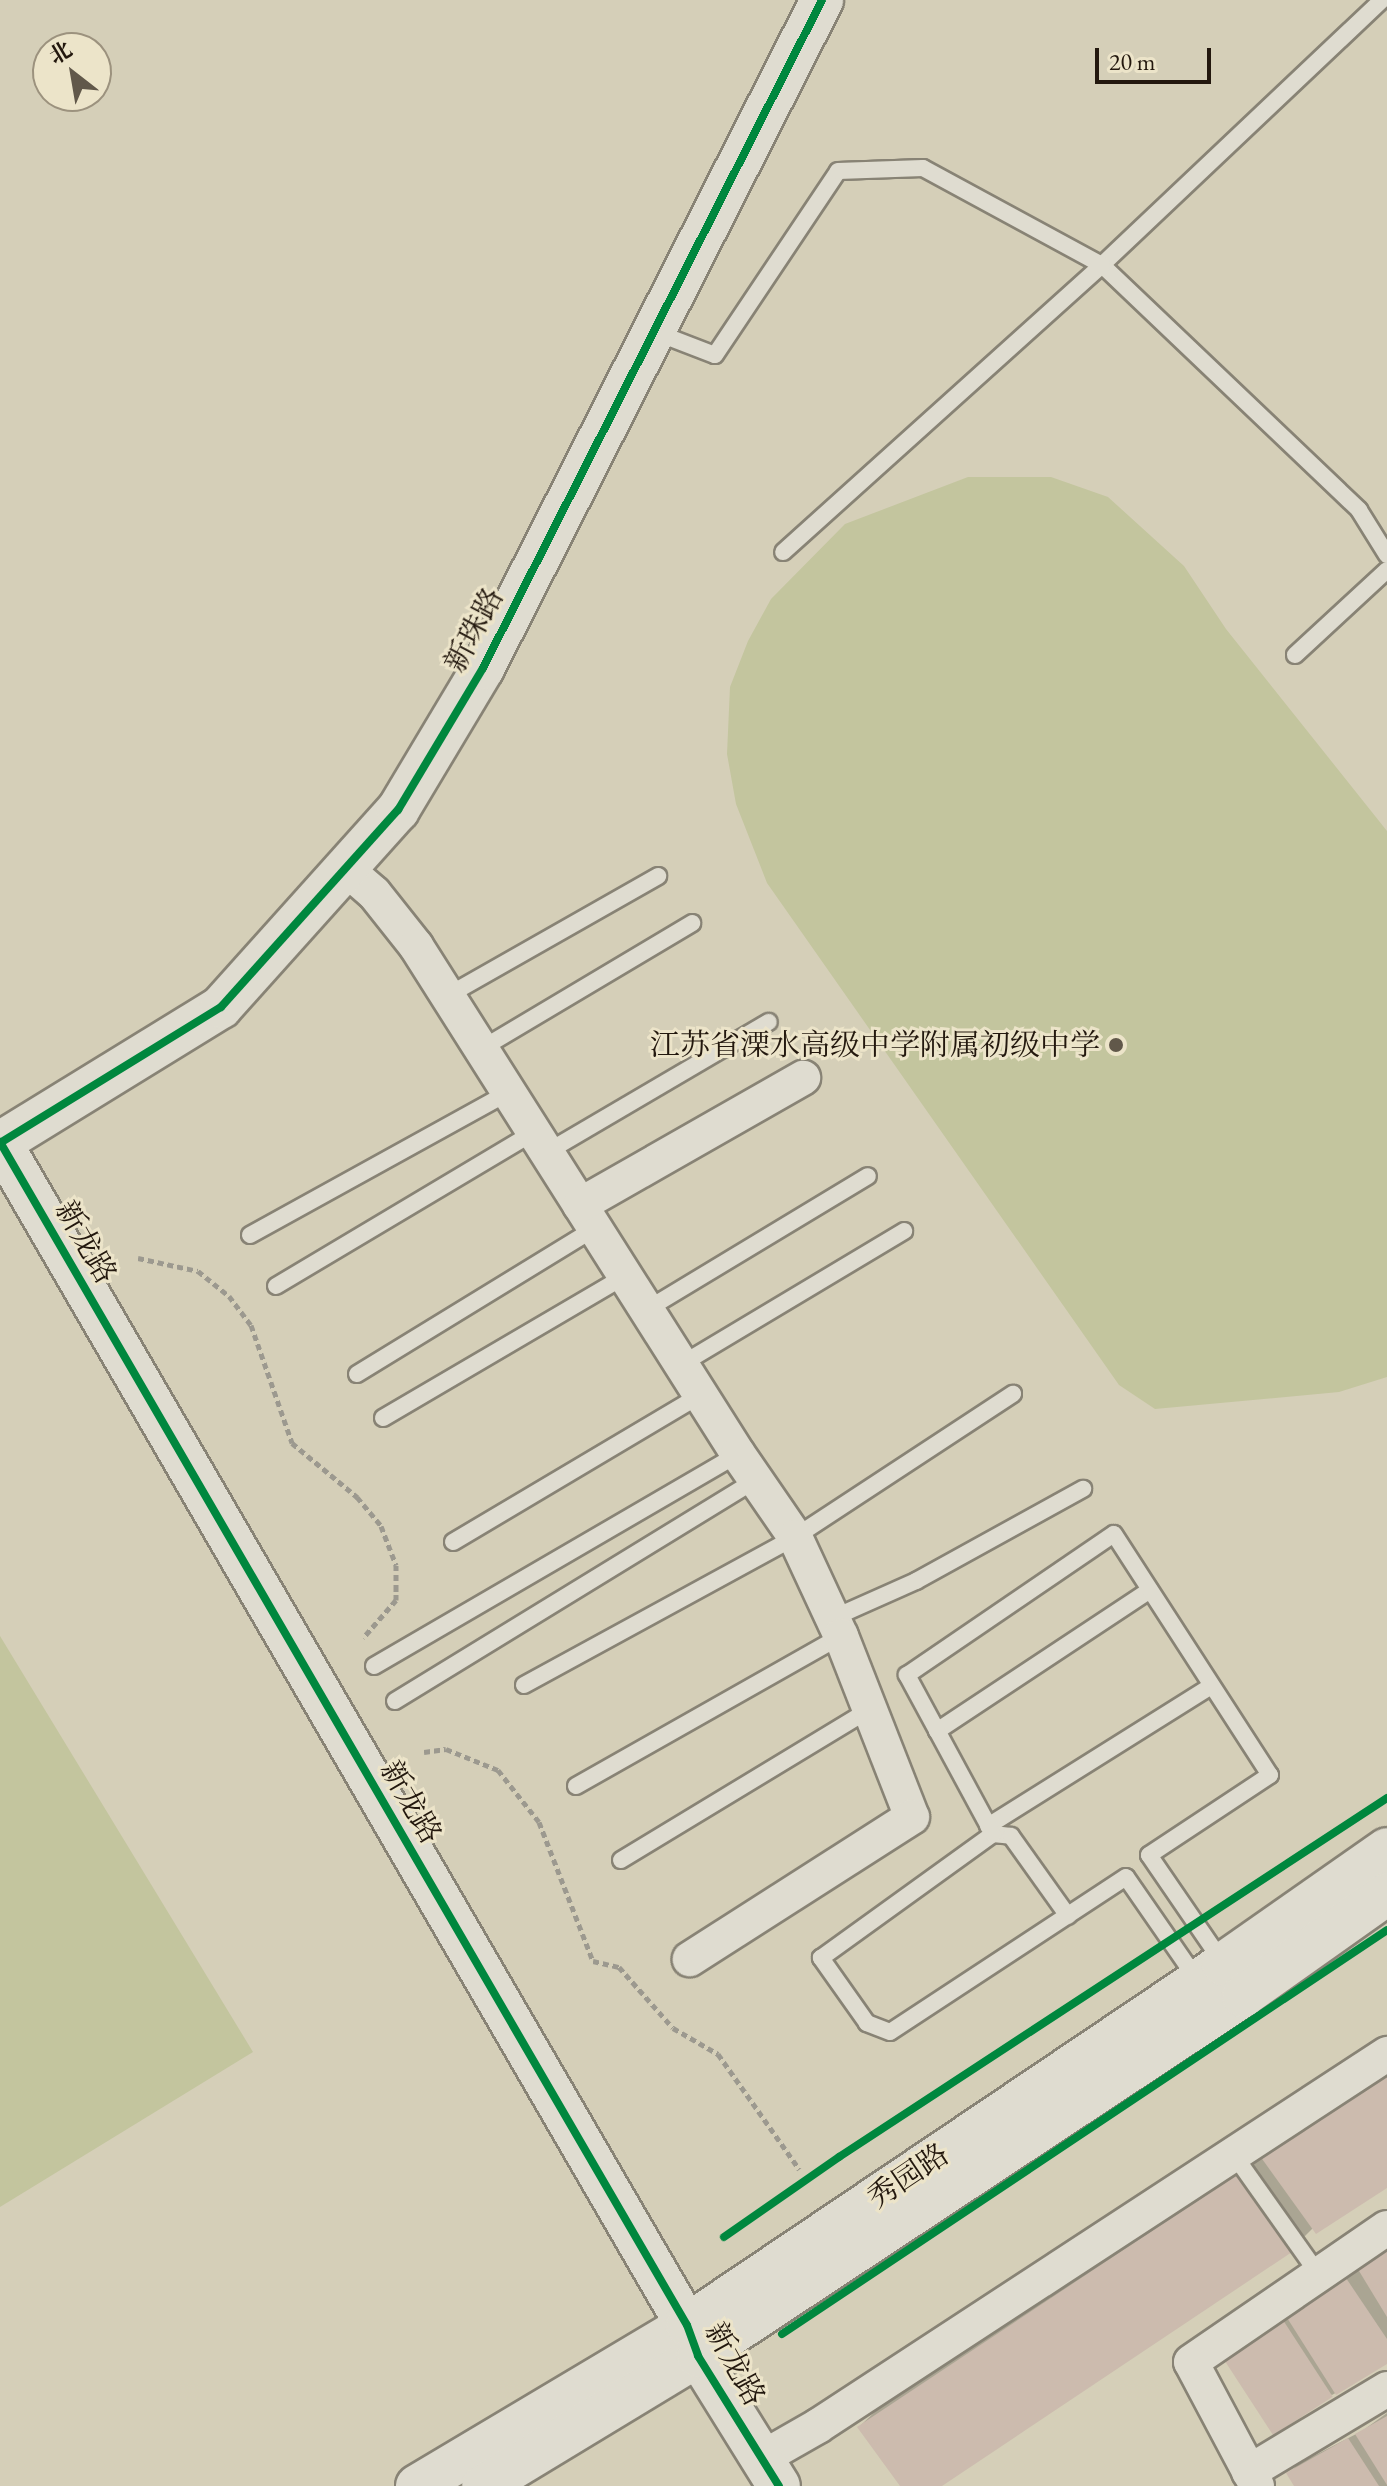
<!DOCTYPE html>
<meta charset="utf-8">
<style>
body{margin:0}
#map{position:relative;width:1387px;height:2486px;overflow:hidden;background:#d5cfb8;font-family:"EB Garamond","Noto Serif SC",serif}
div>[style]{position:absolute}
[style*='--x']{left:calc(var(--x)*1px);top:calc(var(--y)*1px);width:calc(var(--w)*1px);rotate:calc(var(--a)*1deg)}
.green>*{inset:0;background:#c3c59e}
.shadow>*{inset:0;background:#0003}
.building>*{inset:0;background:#ccbbae;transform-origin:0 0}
.path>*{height:5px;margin-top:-2.5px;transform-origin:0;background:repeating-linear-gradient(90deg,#9c998f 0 6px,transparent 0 10px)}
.roads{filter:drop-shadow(2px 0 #888375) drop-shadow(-2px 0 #888375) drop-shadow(0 2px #888375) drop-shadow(0 -2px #888375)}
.service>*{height:16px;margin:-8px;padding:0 8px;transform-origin:8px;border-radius:8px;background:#dfdcd0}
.minor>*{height:34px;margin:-17px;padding:0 17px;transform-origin:17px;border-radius:17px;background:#dfdcd0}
.tertiary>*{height:42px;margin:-21px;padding:0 21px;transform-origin:21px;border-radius:21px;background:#dfdcd0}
.cycleway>*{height:8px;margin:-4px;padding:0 4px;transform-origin:4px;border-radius:4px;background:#00873e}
.dots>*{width:22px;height:22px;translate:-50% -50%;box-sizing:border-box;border:4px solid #ece4c9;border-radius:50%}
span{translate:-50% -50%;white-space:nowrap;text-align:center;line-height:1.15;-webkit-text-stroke:6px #ece4c9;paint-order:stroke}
.street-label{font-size:30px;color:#23180e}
.poi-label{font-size:30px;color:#23180e}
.right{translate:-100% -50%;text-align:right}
.north{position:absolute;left:32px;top:32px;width:80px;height:80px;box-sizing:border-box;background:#ece4c9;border:2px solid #9c927e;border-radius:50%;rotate:329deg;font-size:22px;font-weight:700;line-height:32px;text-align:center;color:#23180e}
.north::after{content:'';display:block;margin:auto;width:28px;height:36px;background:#61584a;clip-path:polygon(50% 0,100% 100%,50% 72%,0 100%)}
.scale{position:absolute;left:1095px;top:48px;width:116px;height:36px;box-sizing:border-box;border:4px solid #23180e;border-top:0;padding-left:10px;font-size:24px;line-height:28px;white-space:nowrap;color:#23180e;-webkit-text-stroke:6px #ece4c9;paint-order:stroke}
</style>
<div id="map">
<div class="green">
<div style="clip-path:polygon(968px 477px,1051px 477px,1108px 497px,1184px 566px,1226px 629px,1387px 831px,1387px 1377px,1339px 1392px,1155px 1409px,1119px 1385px,767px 883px,736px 804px,727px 754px,730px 687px,748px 641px,771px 599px,845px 524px)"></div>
<div style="clip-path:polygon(0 1636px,253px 2052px,0 2207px)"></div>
</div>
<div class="shadow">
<div style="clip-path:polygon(1259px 2154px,1387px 2185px,1314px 2227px,1291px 2250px,938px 2486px,903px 2486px,859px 2427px,882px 2405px)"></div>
<div style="clip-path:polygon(1387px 2243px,1387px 2362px,1332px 2395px,1221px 2352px)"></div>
<div style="clip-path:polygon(1387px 2413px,1387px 2486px,1296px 2486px,1288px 2474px,1300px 2463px,1362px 2431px)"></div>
</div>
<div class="building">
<div style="clip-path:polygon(1387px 2072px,1387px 2188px,1316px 2234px,1260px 2156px)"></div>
<div style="clip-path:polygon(1236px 2175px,1292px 2252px,942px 2486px,900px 2486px,857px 2427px)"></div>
<div style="clip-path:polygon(1387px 2249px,1387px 2317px,1356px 2266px)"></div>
<div style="clip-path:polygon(1346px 2278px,1387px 2339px,1387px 2364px,1336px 2395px,1284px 2313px)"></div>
<div style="left:1281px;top:2317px;width:95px;height:71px;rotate:57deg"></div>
<div style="clip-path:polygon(1387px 2416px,1387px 2485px,1355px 2434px)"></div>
<div style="clip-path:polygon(1348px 2438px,1379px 2486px,1294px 2486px,1286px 2473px)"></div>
</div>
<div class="path">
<div style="--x:138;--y:1258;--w:61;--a:12.2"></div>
<div style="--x:198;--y:1271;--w:40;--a:39"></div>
<div style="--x:229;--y:1296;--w:36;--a:53"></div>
<div style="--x:251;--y:1325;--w:125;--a:70.8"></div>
<div style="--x:292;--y:1443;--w:85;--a:39.7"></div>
<div style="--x:357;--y:1497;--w:38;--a:50"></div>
<div style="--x:381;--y:1526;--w:42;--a:69"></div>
<div style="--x:396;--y:1565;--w:35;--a:90"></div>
<div style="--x:396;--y:1600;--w:50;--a:131"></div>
<div style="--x:424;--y:1752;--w:22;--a:-8"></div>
<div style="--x:446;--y:1749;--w:56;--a:22"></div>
<div style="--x:498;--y:1770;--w:66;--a:51.7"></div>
<div style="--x:539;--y:1822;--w:149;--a:68.8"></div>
<div style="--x:593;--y:1961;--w:27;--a:13"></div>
<div style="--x:619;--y:1967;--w:81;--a:48.5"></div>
<div style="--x:673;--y:2028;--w:52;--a:30"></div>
<div style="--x:718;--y:2054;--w:141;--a:54.8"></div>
</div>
<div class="roads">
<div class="service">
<div style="--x:1382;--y:0;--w:386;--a:136.6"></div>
<div style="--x:1102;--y:265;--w:355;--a:43.6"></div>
<div style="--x:1359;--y:510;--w:53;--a:58.1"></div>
<div style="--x:655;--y:332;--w:64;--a:21"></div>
<div style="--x:715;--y:355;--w:221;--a:-56.2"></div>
<div style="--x:838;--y:171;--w:85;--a:-2"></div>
<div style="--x:923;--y:168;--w:204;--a:28.5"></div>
<div style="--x:1102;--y:265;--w:429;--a:138"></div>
<div style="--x:1295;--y:655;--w:125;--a:-42.7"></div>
<div style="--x:447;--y:996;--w:243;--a:-29.6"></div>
<div style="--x:481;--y:1049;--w:246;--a:-30.8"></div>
<div style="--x:547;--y:1152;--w:257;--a:-30.4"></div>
<div style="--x:250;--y:1235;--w:296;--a:-28.9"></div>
<div style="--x:276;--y:1286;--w:300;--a:-30.8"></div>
<div style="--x:646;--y:1310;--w:259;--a:-31.1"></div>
<div style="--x:682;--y:1364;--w:259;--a:-30.9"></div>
<div style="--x:357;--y:1374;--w:279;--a:-31.5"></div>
<div style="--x:383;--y:1418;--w:281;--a:-30.4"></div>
<div style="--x:453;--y:1542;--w:288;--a:-30.7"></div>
<div style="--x:833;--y:1618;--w:91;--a:-24"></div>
<div style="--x:916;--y:1581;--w:191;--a:-28.9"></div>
<div style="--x:374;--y:1666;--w:421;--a:-30.2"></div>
<div style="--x:524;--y:1685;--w:309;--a:-28.6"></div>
<div style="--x:795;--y:1537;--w:261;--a:-33.3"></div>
<div style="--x:395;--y:1701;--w:422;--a:-31.5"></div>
<div style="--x:937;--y:1731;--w:255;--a:-33.5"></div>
<div style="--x:576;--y:1786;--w:305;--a:-29.5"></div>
<div style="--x:988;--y:1826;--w:263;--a:-32.1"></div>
<div style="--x:993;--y:1834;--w:18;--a:6"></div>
<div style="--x:1011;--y:1836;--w:98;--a:54.5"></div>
<div style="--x:621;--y:1860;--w:291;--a:-31.2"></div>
<div style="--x:1198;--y:1981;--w:126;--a:-124.7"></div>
<div style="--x:1126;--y:1877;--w:282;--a:146.7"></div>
<div style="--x:890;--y:2032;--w:25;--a:-159"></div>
<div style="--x:867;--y:2023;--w:80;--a:-125.3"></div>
<div style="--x:821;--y:1958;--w:212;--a:-35.8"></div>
<div style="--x:993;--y:1834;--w:181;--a:-118.4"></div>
<div style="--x:907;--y:1675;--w:250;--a:-34.3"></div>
<div style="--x:1114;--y:1534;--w:287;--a:57.1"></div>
<div style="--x:1270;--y:1775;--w:145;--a:146.5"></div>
<div style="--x:1149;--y:1855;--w:131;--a:55.6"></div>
<div style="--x:1234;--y:2155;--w:147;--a:54.7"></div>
</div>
<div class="minor">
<div style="--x:345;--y:868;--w:38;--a:41"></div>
<div style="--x:374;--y:893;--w:68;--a:51.6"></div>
<div style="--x:416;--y:946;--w:601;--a:57.63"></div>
<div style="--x:738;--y:1454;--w:101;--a:55.5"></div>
<div style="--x:795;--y:1537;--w:109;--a:65.1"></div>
<div style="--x:841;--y:1636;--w:194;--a:68.6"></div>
<div style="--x:912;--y:1817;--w:264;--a:147.4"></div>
<div style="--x:580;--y:1205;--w:257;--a:-29.7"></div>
<div style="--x:762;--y:2458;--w:64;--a:-29.7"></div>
<div style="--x:818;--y:2426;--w:680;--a:-33.18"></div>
<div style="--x:1249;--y:2472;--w:161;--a:-31"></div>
<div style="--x:1257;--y:2486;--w:140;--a:-118"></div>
<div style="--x:1191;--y:2362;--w:237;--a:-34.4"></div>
</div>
<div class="tertiary">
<div style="--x:0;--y:1142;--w:1368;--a:59.86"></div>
<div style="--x:687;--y:2325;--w:33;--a:70"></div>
<div style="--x:698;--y:2356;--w:153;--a:58.1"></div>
<div style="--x:0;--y:1143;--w:259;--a:-31.6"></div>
<div style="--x:221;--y:1007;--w:265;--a:-48.1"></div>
<div style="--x:398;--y:810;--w:165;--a:-59.1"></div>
<div style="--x:483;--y:668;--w:749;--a:-63.09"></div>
<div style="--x:417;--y:2486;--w:314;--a:-30.8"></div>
<div style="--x:687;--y:2325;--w:646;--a:-33.96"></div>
<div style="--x:1223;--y:1964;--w:200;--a:-35"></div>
<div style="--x:483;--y:2486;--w:251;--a:-31.2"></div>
<div style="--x:698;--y:2356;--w:653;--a:-33.45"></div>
<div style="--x:1243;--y:1996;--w:176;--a:-35.3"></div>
</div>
</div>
<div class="cycleway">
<div style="--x:0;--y:1142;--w:1368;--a:59.86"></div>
<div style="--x:687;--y:2325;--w:33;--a:70"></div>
<div style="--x:698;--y:2356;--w:153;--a:58.1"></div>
<div style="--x:0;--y:1143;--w:259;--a:-31.6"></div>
<div style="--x:221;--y:1007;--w:265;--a:-48.1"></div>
<div style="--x:398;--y:810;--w:165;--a:-59.1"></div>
<div style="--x:483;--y:668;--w:749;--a:-63.09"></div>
<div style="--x:724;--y:2237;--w:140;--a:-34.8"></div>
<div style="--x:839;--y:2157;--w:655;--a:-33.23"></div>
<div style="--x:782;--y:2334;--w:727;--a:-33.73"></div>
</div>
<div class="dots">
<div style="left:1116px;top:1045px;background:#61584a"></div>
</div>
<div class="street-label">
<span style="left:474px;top:630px;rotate:-62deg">新珠路</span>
<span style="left:86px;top:1242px;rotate:60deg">新龙路</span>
<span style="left:411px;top:1802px;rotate:60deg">新龙路</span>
<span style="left:908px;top:2176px;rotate:-34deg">秀园路</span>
<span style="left:735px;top:2364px;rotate:61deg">新龙路</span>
</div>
<div class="poi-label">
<span class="right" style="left:1100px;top:1045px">江苏省溧水高级中学附属初级中学</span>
</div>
<div class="north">北</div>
<div class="scale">20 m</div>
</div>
